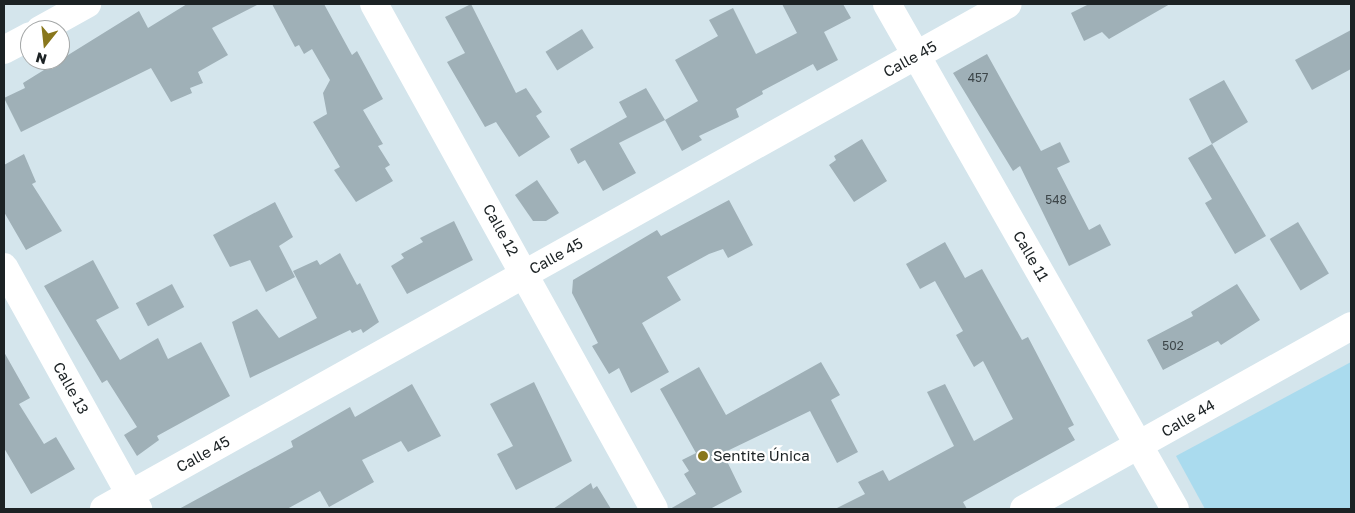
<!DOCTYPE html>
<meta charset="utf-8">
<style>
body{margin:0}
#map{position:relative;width:1355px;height:513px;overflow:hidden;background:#d4e5ec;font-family:"Golos Text",sans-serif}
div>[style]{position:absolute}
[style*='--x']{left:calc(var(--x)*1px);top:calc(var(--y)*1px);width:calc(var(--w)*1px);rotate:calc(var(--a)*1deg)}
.green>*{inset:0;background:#aadbee}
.building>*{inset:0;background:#9fb0b7;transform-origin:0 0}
.minor>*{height:28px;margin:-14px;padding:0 14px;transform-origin:14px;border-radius:14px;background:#fff}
.dots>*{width:14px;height:14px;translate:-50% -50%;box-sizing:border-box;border:2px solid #fff;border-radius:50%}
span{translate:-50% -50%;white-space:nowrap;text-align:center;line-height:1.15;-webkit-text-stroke:4.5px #fff;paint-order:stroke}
.number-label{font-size:12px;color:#3d4649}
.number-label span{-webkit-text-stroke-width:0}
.street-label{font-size:15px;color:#1c2224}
.poi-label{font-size:15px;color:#1c2224}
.left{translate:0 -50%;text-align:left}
.frame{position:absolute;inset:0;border:5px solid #1c2224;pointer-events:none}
.north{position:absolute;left:20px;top:20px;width:50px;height:50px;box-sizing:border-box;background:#fff;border:1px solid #a4a7a7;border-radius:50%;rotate:196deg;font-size:14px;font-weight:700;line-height:20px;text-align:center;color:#1c2224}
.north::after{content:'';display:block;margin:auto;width:18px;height:22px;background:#89771c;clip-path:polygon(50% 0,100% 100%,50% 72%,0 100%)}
</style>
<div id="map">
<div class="green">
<div style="clip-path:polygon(1351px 362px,1351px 509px,1205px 509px,1176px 456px)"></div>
</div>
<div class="building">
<div style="clip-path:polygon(187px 4px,259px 4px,212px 28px,228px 55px,198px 72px,203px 83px,190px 88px,192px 93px,171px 102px,151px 68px,21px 132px,4px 98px,25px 88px,23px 83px,139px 11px,148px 28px)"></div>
<div style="clip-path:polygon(272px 4px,324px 4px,352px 55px,357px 51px,383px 99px,363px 110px,383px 144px,378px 146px,390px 165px,385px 168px,393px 181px,356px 202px,334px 170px,340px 167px,313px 122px,327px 114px,323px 93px,330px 80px,312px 49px,304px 54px,299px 45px,295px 47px)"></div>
<div style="clip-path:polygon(471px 4px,516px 93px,526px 88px,542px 112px,536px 116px,550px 137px,519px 157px,496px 122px,485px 127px,447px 62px,465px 53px,445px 17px)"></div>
<div style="clip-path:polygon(782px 4px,843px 4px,851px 18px,824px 32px,838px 60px,817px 71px,813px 64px,762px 91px,763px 94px,736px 109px,739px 117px,699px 136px,702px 140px,682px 151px,665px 120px,698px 101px,675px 60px,718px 36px,709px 20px,733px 8px,756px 54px,797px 33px)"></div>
<div style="clip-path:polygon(1089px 4px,1170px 4px,1109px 39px,1102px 32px,1084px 41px,1071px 13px)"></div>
<div style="left:582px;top:29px;width:22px;height:43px;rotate:58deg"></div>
<div style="clip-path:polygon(1351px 30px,1351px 69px,1312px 90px,1295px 60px)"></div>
<div style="clip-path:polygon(987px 54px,1041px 151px,1060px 142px,1070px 162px,1057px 168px,1089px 230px,1100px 224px,1111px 245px,1069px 266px,1020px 166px,1013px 171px,953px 73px)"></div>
<div style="clip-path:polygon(1224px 80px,1248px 122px,1212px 144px,1266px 236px,1235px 254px,1205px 203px,1212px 199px,1188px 158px,1212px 144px,1189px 99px)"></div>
<div style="clip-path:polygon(646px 88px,665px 120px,619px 143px,636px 173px,603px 191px,585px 160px,578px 164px,570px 149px,627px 117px,619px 102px)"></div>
<div style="clip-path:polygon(862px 139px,887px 181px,854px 202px,829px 165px,836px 160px,834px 156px)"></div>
<div style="clip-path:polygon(24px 154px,36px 182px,32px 184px,62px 231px,26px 250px,4px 212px,4px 165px)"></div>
<div style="clip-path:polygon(537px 180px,559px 213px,546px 221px,533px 221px,515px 195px)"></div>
<div style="clip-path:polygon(729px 200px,753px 245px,728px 258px,723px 249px,709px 254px,667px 277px,681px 300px,642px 323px,669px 372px,631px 393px,619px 368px,609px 374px,592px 346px,598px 343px,572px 293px,573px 280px,657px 230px,661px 236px)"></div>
<div style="clip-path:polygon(275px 202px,293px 237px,279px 246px,295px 277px,266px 292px,250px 260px,230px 267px,213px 235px)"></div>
<div style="clip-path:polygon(454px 221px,473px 260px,407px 294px,391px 266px,404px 258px,401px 254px,423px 242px,420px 238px)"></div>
<div style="left:1298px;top:222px;width:60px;height:33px;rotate:59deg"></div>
<div style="clip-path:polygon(945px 242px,965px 278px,982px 269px,1022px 340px,1028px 337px,1074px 425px,1068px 428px,1075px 440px,963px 502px,967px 509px,835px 509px,865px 494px,858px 482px,883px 470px,889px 481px,954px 446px,927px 392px,945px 384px,974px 441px,1013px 419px,983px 361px,974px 367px,956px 335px,963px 331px,935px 281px,920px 289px,906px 264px)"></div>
<div style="clip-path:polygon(340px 253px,357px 285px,360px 283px,379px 322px,363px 333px,361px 329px,352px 333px,350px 330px,250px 378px,232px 322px,257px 309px,279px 338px,317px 318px,293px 271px,317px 260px,320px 265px)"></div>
<div style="clip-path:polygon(93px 260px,119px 308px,96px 320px,120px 360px,158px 338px,168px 359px,201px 342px,230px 396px,157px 436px,159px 440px,137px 456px,124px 435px,137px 427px,107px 380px,102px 383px,44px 286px)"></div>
<div style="left:172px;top:284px;width:26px;height:41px;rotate:62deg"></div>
<div style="clip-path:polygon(1237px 284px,1260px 320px,1221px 345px,1218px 341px,1163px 370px,1147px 340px,1193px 316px,1191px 312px)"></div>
<div style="clip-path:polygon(4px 352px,30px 398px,19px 404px,44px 444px,56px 437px,75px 469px,31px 494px,4px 448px)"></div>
<div style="clip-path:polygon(821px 362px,840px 395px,831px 400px,858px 452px,837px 463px,810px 411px,723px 453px,742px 492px,710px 509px,670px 509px,696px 494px,684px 474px,689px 471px,682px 460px,696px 453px,660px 389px,699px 367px,726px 415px)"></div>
<div style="clip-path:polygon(534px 382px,572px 461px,516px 490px,497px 454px,513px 446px,490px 404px)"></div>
<div style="clip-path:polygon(412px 384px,441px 436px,408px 452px,401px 441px,362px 460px,374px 482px,329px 507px,320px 491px,287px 509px,179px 509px,293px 447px,291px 441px,350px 407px,355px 417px)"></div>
<div style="clip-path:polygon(591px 483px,593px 489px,597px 486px,611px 509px,553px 509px)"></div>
</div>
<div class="minor">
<div style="--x:374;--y:4;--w:577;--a:60.99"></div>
<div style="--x:887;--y:4;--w:581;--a:60.3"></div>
<div style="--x:40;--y:30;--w:54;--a:-29"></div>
<div style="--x:4;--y:50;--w:30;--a:-28"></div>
<div style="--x:4;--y:267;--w:277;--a:61"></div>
<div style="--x:104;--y:509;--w:1035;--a:-29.19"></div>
<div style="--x:1024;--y:509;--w:375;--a:-29.2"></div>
</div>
<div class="dots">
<div style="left:703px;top:456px;background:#89771c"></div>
</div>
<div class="number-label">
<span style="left:978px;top:78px">457</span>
<span style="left:1056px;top:200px">548</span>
<span style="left:1173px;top:346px">502</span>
</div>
<div class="street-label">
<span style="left:910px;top:59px;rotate:-29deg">Calle 45</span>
<span style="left:501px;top:230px;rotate:61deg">Calle 12</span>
<span style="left:556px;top:256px;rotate:-29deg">Calle 45</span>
<span style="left:1031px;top:256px;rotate:60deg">Calle 11</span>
<span style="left:71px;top:388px;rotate:61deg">Calle 13</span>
<span style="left:1188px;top:418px;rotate:-30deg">Calle 44</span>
<span style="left:203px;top:454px;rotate:-29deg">Calle 45</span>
</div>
<div class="poi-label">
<span class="left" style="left:713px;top:456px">Sentite Única</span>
</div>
<div class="frame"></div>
<div class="north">N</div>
</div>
